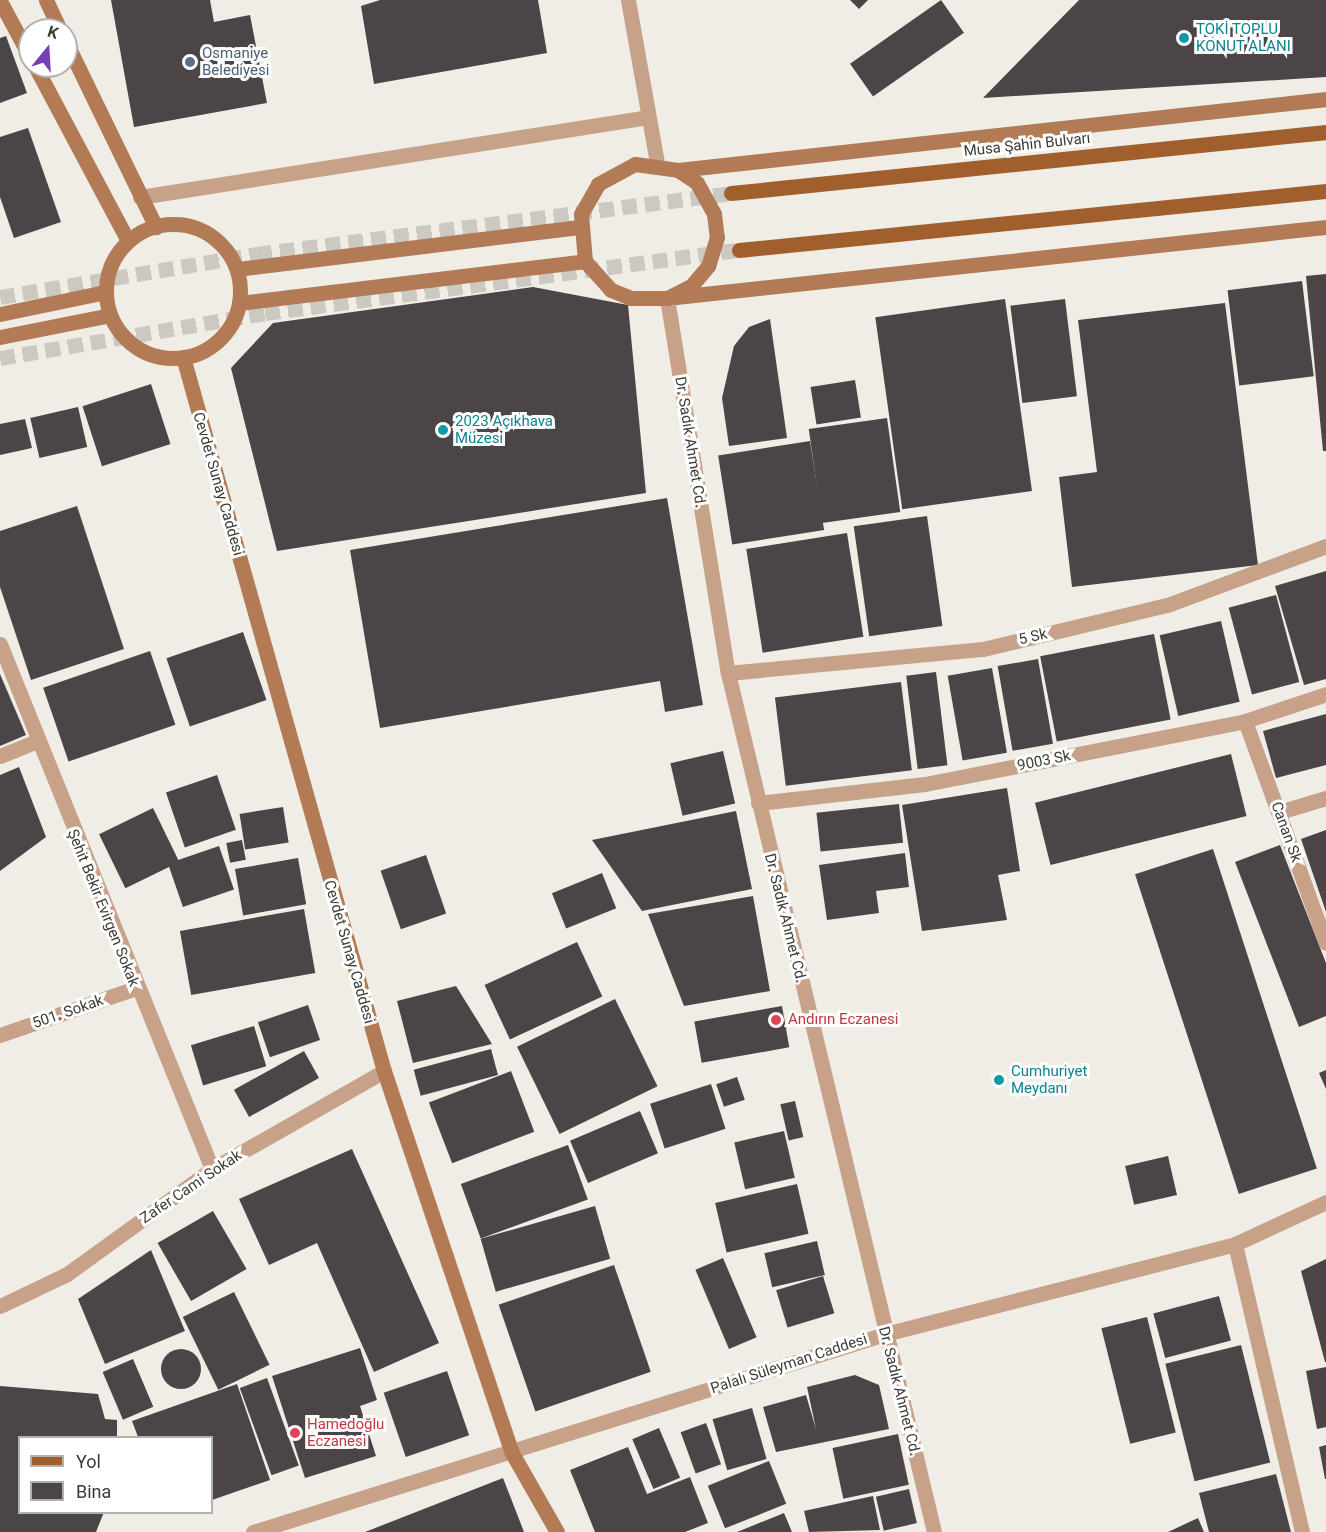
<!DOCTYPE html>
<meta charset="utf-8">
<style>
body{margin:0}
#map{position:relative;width:1326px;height:1532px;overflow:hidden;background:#efede5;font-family:Roboto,sans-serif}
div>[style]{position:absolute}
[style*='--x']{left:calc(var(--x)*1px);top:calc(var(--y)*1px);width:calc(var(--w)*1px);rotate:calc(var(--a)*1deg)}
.building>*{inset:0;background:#4c4548;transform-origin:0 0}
.round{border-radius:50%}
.primary-tunnel>*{height:15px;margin-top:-7.5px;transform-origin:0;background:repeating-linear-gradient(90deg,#cbc9c2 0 15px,transparent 0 23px)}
.service>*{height:15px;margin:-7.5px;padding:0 7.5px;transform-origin:7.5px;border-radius:7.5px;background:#c7a188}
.minor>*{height:15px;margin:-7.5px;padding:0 7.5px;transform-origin:7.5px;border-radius:7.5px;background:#c7a188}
.tertiary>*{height:15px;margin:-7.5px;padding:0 7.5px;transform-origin:7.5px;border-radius:7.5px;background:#c7a188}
.secondary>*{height:15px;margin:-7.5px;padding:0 7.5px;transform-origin:7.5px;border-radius:7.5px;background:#b27b56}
.secondary>.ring{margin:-7.5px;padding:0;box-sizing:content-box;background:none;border:15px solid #b27b56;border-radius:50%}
.primary>*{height:15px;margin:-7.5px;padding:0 7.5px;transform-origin:7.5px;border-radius:7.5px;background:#a15f2e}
.dots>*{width:16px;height:16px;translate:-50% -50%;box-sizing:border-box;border:3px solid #fff;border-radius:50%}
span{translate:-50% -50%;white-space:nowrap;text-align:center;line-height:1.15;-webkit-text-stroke:6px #fff;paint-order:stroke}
.culture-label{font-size:15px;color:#0d838f}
.left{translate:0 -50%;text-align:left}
.service-label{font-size:15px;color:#4e5e75}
.street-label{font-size:15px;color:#3b3b37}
.health-label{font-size:15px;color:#be3a42}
.legend{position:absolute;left:18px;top:1436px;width:195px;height:78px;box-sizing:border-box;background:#fff;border:2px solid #b1b1af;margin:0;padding:8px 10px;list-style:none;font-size:18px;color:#3b3b37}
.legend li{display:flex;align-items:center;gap:12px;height:30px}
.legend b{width:30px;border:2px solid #b1b1af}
.north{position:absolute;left:18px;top:18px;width:60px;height:60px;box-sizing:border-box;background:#fff;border:2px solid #b1b1af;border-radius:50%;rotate:18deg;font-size:16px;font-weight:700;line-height:24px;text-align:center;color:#3b3b37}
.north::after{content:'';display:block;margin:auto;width:21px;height:27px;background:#763fb6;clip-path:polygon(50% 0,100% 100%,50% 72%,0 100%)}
</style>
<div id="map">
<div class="building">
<div style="clip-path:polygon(111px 0,210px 0,214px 22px,250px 15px,267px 103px,134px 127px)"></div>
<div style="clip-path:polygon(380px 0,538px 0,547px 53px,374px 84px,361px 6px)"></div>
<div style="clip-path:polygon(850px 0,868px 0,859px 9px)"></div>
<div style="left:941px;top:0;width:40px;height:111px;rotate:55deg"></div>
<div style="clip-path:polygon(1079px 0,1326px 0,1326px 77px,983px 98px)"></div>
<div style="clip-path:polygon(6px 36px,27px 93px,0 103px,0 38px)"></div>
<div style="clip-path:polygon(28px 128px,61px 222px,14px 238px,0 197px,0 137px)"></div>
<div style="clip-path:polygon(1326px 274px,1326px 451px,1323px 451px,1306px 276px)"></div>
<div style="left:1302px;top:281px;width:96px;height:75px;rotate:83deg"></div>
<div style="clip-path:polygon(533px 287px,628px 305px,646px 493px,277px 551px,231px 368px,273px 323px)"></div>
<div style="left:1005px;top:299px;width:194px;height:131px;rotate:82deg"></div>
<div style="left:1065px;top:299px;width:98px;height:55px;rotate:83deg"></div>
<div style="clip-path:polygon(1225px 303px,1258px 565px,1072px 587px,1059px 477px,1097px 472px,1078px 320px)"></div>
<div style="clip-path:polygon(770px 319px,787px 438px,729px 446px,722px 398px,734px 346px,749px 327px)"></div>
<div style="left:855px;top:380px;width:38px;height:45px;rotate:81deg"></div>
<div style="left:151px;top:384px;width:63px;height:72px;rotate:72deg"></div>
<div style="left:78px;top:407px;width:41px;height:49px;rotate:77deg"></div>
<div style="left:887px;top:418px;width:95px;height:79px;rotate:82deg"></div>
<div style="clip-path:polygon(25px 419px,32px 448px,0 455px,0 424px)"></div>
<div style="left:810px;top:441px;width:90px;height:93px;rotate:81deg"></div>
<div style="clip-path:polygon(667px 498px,703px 705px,665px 712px,660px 681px,380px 728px,350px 550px)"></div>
<div style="clip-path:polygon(77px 506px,124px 649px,31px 680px,0 587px,0 531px)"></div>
<div style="left:927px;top:516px;width:111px;height:74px;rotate:82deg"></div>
<div style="left:847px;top:533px;width:105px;height:102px;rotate:81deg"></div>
<div style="clip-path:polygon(1326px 571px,1326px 679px,1304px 685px,1275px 586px)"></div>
<div style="left:1276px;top:595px;width:90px;height:49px;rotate:75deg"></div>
<div style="left:1221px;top:621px;width:83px;height:63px;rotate:77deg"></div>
<div style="left:243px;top:632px;width:72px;height:81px;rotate:71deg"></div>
<div style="left:1154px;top:634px;width:87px;height:116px;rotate:79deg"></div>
<div style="left:150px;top:651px;width:78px;height:113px;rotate:71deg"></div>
<div style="left:1038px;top:659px;width:86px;height:41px;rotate:80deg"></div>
<div style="left:992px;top:668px;width:86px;height:45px;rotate:80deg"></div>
<div style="left:936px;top:672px;width:94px;height:30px;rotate:83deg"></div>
<div style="clip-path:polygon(0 674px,26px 735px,0 746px)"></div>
<div style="left:901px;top:682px;width:89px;height:127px;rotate:83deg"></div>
<div style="clip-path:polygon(1326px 714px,1326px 765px,1276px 778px,1263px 731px)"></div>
<div style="left:723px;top:751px;width:54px;height:54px;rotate:77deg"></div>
<div style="left:1231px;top:754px;width:64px;height:202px;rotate:76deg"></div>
<div style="clip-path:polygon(19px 767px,46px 837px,0 871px,0 775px)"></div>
<div style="left:217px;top:775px;width:58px;height:54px;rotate:71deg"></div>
<div style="clip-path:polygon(1007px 788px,1020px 871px,998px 875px,1007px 920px,922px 931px,902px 805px)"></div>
<div style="left:899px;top:804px;width:39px;height:83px;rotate:84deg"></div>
<div style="left:283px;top:807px;width:36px;height:44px;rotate:81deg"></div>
<div style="left:153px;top:808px;width:60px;height:60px;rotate:64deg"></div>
<div style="clip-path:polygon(736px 811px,752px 889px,642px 911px,592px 840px)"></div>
<div style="clip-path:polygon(1326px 830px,1326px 912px,1301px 839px)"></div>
<div style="left:242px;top:840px;width:20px;height:16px;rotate:79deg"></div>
<div style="clip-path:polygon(1280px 845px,1326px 963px,1326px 1016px,1299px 1027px,1235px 862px)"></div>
<div style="left:219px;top:846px;width:46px;height:54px;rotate:71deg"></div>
<div style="left:1213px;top:849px;width:336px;height:82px;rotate:72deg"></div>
<div style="clip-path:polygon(905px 853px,909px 887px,876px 891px,879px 913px,827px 920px,819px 865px)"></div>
<div style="left:426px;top:855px;width:62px;height:48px;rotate:71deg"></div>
<div style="left:298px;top:858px;width:47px;height:64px;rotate:80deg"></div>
<div style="left:602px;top:873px;width:38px;height:54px;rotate:68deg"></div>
<div style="clip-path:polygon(753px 896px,770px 991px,684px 1006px,648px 914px)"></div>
<div style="left:304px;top:909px;width:65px;height:126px;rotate:80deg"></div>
<div style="left:577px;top:942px;width:60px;height:102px;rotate:65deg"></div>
<div style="clip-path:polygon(456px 986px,492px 1044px,413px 1063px,397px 1001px)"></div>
<div style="left:615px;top:999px;width:97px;height:109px;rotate:64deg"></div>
<div style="left:308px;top:1005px;width:37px;height:53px;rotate:71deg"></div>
<div style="left:782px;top:1006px;width:42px;height:89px;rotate:80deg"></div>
<div style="left:254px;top:1026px;width:42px;height:66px;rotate:73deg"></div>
<div style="left:491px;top:1049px;width:27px;height:80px;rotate:75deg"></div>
<div style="left:304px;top:1051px;width:31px;height:80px;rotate:61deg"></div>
<div style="clip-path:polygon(1326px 1070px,1326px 1089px,1319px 1073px)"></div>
<div style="left:511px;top:1071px;width:65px;height:88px;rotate:69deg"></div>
<div style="left:737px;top:1077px;width:24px;height:22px;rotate:71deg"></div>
<div style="left:711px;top:1084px;width:47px;height:64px;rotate:72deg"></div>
<div style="left:795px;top:1101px;width:37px;height:15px;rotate:77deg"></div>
<div style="left:640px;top:1111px;width:46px;height:76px;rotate:67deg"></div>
<div style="left:784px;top:1131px;width:48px;height:51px;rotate:77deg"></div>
<div style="left:568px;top:1145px;width:58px;height:114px;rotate:70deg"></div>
<div style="clip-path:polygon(352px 1149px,439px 1343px,374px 1372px,317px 1243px,269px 1265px,239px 1199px)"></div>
<div style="left:1168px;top:1156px;width:40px;height:44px;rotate:77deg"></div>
<div style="left:797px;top:1184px;width:51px;height:84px;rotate:77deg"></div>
<div style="left:595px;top:1206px;width:55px;height:119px;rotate:74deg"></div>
<div style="left:213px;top:1211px;width:67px;height:64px;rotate:60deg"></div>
<div style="left:817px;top:1241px;width:35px;height:54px;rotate:77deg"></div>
<div style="clip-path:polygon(151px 1250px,185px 1331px,105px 1364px,78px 1299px)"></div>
<div style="left:723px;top:1258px;width:86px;height:30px;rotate:67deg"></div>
<div style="clip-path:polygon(1326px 1259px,1326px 1362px,1325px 1362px,1301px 1271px)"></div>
<div style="left:614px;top:1265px;width:113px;height:122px;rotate:71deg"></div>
<div style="left:823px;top:1276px;width:39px;height:49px;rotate:73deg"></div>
<div style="left:234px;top:1292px;width:81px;height:57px;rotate:64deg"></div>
<div style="left:1219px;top:1296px;width:46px;height:68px;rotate:75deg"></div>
<div style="left:1147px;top:1317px;width:119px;height:47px;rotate:76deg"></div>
<div style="left:1241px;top:1345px;width:121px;height:78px;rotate:76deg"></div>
<div style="clip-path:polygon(360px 1348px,377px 1400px,360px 1406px,376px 1456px,305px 1478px,272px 1376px)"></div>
<div class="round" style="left:161px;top:1349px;width:40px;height:40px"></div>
<div style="left:133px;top:1359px;width:52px;height:33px;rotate:67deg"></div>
<div style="clip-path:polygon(1326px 1367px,1326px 1427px,1317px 1429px,1306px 1371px)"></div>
<div style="left:447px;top:1371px;width:68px;height:67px;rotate:71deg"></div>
<div style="clip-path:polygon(855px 1375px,879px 1385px,889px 1429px,776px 1452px,763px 1407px,806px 1395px,816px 1429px,807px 1387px)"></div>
<div style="left:267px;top:1378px;width:93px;height:29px;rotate:70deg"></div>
<div style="clip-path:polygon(237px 1384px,270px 1480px,212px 1500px,212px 1437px,138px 1437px,132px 1421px)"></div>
<div style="clip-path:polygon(0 1386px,98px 1394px,105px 1419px,117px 1420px,117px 1437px,20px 1437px,20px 1512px,104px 1512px,96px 1532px,0 1532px)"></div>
<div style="left:752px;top:1408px;width:53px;height:41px;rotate:74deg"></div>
<div style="left:706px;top:1423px;width:44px;height:27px;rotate:70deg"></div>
<div style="left:659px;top:1428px;width:54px;height:29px;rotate:67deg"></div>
<div style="left:898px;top:1434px;width:52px;height:67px;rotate:78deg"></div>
<div style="clip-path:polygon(1326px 1445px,1326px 1479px,1325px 1479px,1319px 1447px)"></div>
<div style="clip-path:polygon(628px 1447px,647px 1494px,690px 1477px,708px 1523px,685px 1532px,595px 1532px,570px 1470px)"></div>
<div style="left:769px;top:1461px;width:46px;height:66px;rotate:68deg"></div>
<div style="clip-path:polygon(1276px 1474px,1291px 1532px,1209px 1532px,1199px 1493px)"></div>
<div style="clip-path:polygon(503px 1478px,524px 1532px,365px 1532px)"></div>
<div style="left:909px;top:1489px;width:35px;height:34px;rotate:77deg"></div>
<div style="clip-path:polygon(873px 1496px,880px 1530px,809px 1532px,804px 1511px)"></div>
<div style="clip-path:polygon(784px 1513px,792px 1532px,737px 1532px)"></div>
<div style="clip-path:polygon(1198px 1518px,1204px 1532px,1168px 1532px)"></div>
</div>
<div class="primary-tunnel">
<div style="--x:0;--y:297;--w:261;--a:-9.5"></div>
<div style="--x:257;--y:254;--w:478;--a:-7.3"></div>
<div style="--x:0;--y:358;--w:269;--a:-9.6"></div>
<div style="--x:265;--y:313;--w:478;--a:-7.6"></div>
</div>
<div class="service">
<div style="--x:140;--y:197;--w:514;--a:-8.95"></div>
<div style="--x:1279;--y:812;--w:49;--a:-16.6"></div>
</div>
<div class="minor">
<div style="--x:628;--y:0;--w:166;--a:79.9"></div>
<div style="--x:0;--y:644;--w:566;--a:68.01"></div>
<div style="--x:728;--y:673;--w:256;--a:-5.4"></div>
<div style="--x:983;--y:649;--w:192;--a:-13.5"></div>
<div style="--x:1170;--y:604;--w:166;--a:-20.4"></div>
<div style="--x:1245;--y:721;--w:236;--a:70"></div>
<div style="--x:0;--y:756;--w:38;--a:-22"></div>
<div style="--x:758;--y:803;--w:168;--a:-6.5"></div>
<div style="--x:925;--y:784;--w:326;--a:-11.1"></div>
<div style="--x:1245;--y:721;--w:85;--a:-18.4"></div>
<div style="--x:0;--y:1035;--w:144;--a:-19.1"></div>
<div style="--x:1235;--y:1244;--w:296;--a:76.9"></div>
<div style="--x:0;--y:1306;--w:74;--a:-25.5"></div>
<div style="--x:67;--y:1274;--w:179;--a:-35.9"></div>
<div style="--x:212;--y:1169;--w:198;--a:-29.7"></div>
<div style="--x:253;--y:1532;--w:662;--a:-17.4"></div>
<div style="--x:885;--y:1334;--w:361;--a:-14.4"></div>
<div style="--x:1235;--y:1244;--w:100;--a:-24.8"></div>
</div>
<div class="tertiary">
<div style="--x:667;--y:298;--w:380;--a:80.8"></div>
<div style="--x:728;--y:673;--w:883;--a:76.51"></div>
</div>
<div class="secondary">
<div style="--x:46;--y:0;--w:33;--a:65"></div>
<div style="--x:0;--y:1;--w:64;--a:61.8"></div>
<div style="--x:66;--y:42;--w:206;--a:64.1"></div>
<div style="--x:35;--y:66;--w:198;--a:62"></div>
<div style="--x:678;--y:170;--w:23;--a:34"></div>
<div style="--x:697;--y:183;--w:35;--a:61"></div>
<div style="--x:714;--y:214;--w:23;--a:83"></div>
<div style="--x:717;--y:237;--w:30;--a:107"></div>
<div style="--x:708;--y:266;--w:26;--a:130"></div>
<div style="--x:691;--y:286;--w:27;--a:153"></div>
<div style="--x:667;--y:298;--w:36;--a:180"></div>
<div style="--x:631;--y:298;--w:22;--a:-158"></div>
<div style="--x:611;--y:290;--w:39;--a:-132"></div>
<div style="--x:585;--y:261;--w:47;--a:-94.9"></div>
<div style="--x:581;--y:214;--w:34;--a:-60"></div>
<div style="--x:598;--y:184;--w:42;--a:-28.4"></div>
<div style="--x:635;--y:164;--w:43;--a:7.9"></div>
<div style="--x:678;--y:170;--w:652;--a:-6.25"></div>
<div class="ring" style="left:106px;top:224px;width:119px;height:119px"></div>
<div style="--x:237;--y:269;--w:345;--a:-7"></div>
<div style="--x:676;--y:297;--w:654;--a:-6.15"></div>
<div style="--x:239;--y:303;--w:349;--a:-6.9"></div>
<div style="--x:0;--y:314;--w:107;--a:-11.8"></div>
<div style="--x:0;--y:337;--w:112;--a:-11.3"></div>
<div style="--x:183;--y:357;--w:742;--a:74.28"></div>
<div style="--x:384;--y:1071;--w:403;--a:71.5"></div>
<div style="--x:512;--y:1453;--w:91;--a:60.3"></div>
</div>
<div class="primary">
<div style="--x:731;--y:193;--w:598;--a:-5.85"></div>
<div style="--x:739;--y:250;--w:590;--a:-5.74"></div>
</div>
<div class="dots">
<div style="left:1184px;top:38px;background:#0f9aa8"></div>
<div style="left:190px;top:62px;background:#5c6f8a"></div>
<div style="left:443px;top:430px;background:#0f9aa8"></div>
<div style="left:776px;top:1020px;background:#e0444e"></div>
<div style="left:999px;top:1080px;background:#0f9aa8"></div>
<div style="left:295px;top:1433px;background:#e0444e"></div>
</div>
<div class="culture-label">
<span class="left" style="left:1196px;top:38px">TOKİ TOPLU<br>KONUT ALANI</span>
<span class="left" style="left:455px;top:430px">2023 Açıkhava<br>Müzesi</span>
<span class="left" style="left:1011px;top:1080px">Cumhuriyet<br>Meydanı</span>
</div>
<div class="service-label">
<span class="left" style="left:202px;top:62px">Osmaniye<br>Belediyesi</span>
</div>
<div class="street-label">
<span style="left:1027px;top:145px;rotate:-6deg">Musa Şahin Bulvarı</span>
<span style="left:690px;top:442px;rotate:81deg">Dr. Sadık Ahmet Cd.</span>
<span style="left:218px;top:484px;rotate:74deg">Cevdet Sunay Caddesi</span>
<span style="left:1033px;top:637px;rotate:-13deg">5 Sk</span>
<span style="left:1044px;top:761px;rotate:-11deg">9003 Sk</span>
<span style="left:1286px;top:832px;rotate:70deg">Canan Sk</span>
<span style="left:103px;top:908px;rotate:68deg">Şehit Bekir Evirgen Sokak</span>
<span style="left:785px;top:918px;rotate:76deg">Dr. Sadık Ahmet Cd.</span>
<span style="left:349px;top:952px;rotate:74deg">Cevdet Sunay Caddesi</span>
<span style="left:68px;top:1012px;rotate:-19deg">501. Sokak</span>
<span style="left:191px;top:1187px;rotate:-34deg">Zafer Cami Sokak</span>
<span style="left:789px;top:1364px;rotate:-18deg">Palalı Süleyman Caddesi</span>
<span style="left:899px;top:1391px;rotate:76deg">Dr. Sadık Ahmet Cd.</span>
</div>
<div class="health-label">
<span class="left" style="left:788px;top:1020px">Andırın Eczanesi</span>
<span class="left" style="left:307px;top:1433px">Hamedoğlu<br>Eczanesi</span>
</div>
<ul class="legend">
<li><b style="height:8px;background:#a15f2e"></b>Yol</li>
<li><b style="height:16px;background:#4c4548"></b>Bina</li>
</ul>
<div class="north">K</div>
</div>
